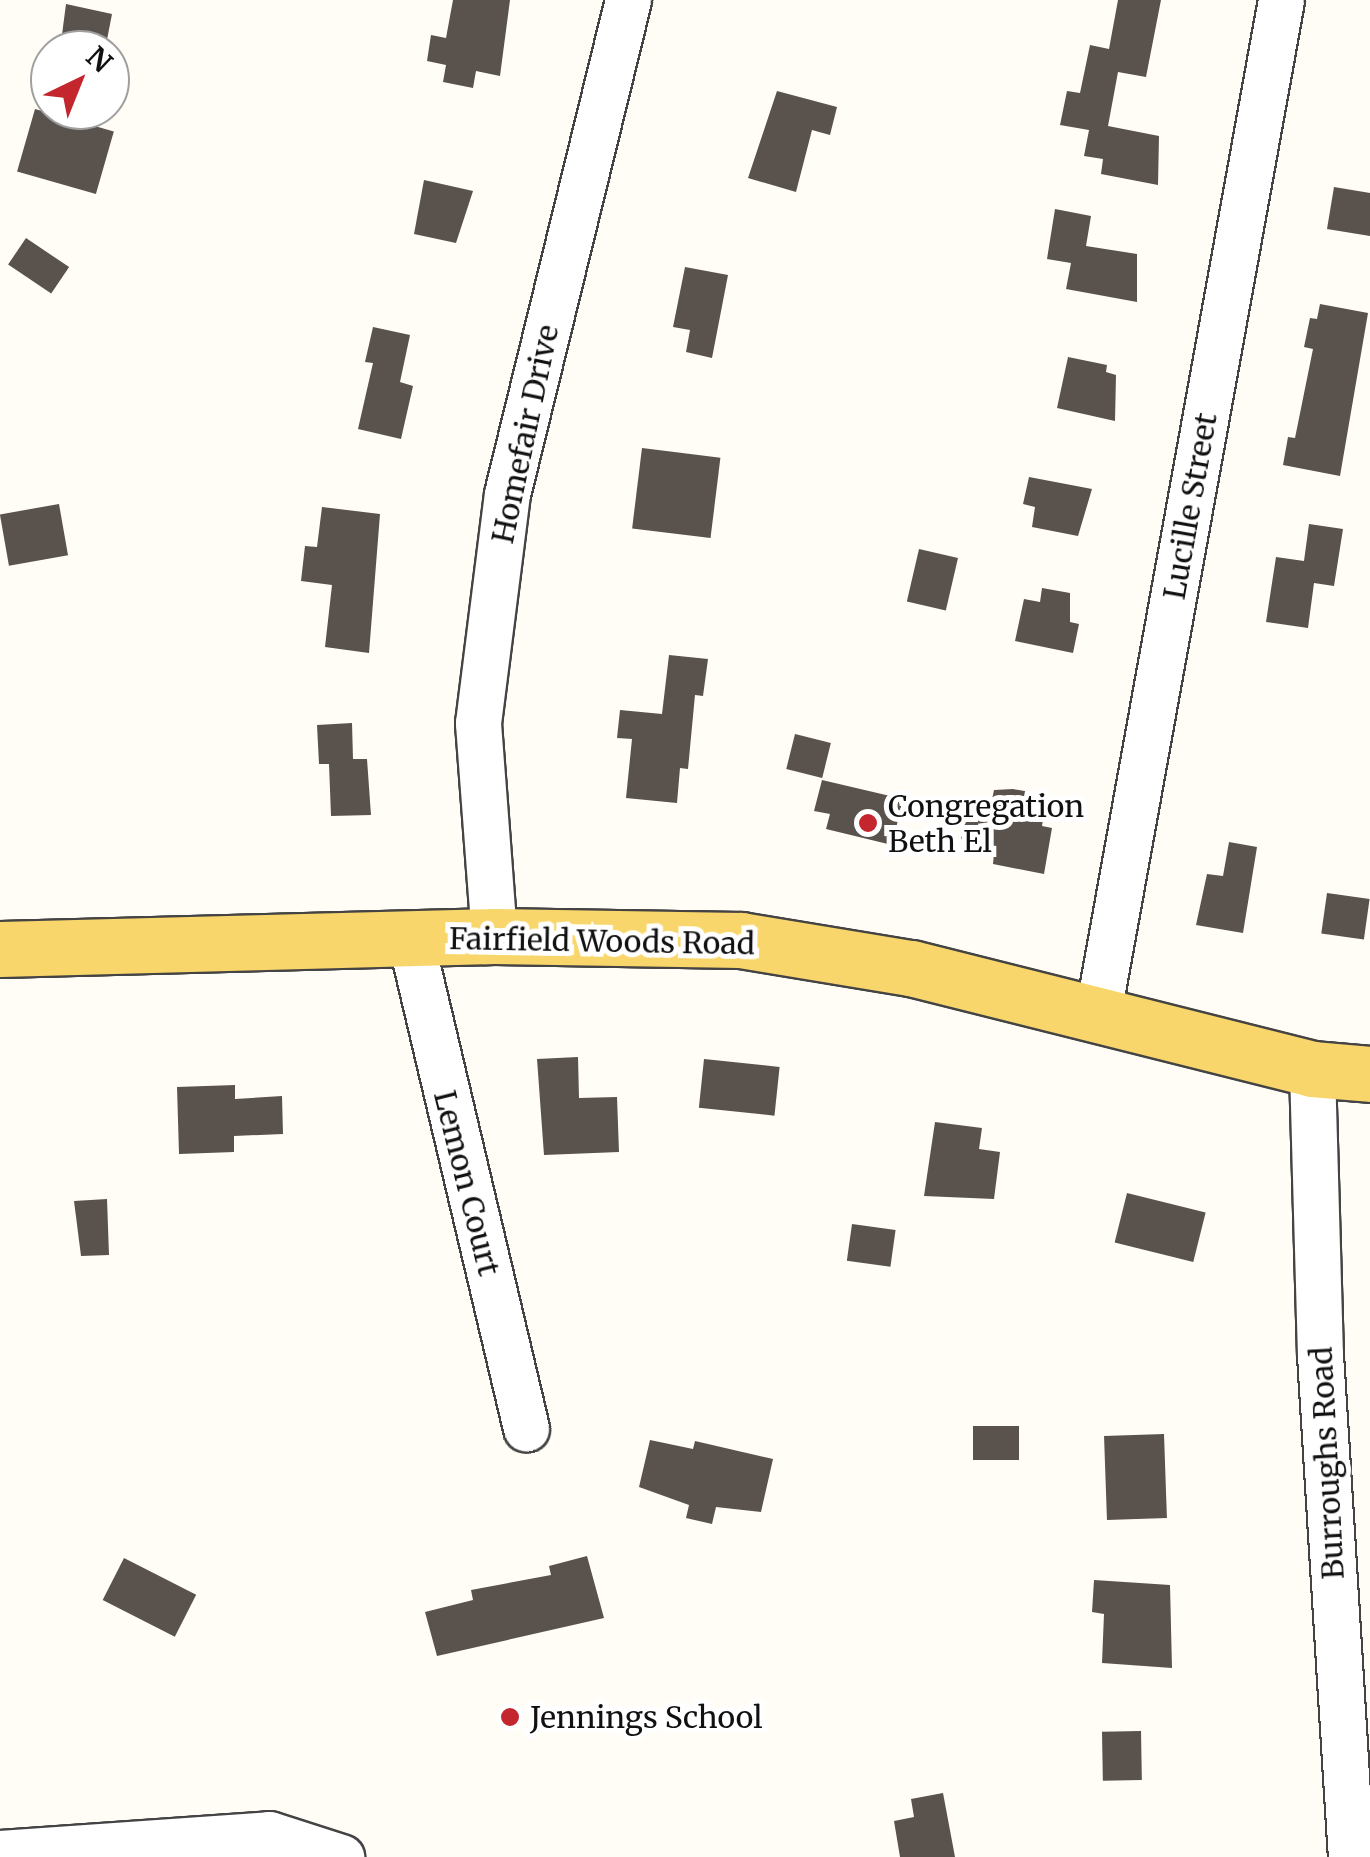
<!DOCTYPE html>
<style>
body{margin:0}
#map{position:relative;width:1370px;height:1857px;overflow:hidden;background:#fffdf5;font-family:Merriweather,serif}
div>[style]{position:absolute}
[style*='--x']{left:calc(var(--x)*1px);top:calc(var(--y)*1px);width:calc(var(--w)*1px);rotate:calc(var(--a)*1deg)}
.building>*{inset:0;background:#5a524d;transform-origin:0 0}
.roads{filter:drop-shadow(2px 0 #444) drop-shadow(-2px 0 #444) drop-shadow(0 2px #444) drop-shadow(0 -2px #444)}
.minor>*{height:45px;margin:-22.5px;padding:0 22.5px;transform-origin:22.5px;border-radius:22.5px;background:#fff}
.major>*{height:55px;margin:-27.5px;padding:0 27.5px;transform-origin:27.5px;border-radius:27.5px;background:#f9d66b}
.dots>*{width:28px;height:28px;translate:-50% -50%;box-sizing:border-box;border:5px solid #fff;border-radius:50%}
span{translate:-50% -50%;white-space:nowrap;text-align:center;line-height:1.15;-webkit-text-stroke:10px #fff;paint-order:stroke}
.street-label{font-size:30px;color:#111}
.poi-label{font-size:30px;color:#111}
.left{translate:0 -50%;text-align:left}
.north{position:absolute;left:30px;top:30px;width:100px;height:100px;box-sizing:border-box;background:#fff;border:2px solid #a0a0a0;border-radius:50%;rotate:43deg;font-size:28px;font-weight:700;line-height:40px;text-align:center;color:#111}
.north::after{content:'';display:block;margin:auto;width:35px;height:45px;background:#c4262e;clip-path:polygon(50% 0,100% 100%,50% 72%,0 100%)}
</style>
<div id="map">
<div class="building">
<div style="clip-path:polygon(453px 0,510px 0,500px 76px,476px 71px,473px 88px,443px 82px,446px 65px,427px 61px,431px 35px,446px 38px)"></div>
<div style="clip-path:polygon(1118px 0,1161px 0,1146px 77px,1118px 72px,1108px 126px,1159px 136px,1158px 185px,1101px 174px,1103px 159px,1084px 156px,1089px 130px,1060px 125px,1067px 91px,1080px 93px,1090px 45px,1109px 49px)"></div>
<div style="clip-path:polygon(66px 4px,112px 14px,105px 50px,60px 50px)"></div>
<div style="clip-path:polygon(777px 91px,837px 107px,830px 135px,812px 130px,796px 192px,748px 178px)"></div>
<div style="left:35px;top:109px;width:82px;height:65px;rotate:16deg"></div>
<div style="clip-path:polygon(424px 180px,473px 191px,456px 243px,414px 234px)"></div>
<div style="clip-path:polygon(1334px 187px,1370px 193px,1370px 236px,1327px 229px)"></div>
<div style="clip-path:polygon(1055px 209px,1091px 216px,1086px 246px,1137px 254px,1137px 302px,1066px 289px,1071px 263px,1047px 259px)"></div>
<div style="left:26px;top:238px;width:52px;height:32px;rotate:34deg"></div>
<div style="clip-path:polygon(685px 267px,728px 275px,712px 358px,686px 352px,690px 330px,673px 327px)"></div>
<div style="clip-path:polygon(1320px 304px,1368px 313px,1340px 476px,1283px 465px,1288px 437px,1295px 438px,1313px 349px,1304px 347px,1310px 318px,1317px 319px)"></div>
<div style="clip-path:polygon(373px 327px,410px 335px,400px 382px,413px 386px,401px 439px,358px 429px,373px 363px,365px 362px)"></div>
<div style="clip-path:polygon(1068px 357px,1107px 365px,1106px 372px,1116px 375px,1115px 421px,1057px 408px)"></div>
<div style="left:642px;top:448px;width:79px;height:81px;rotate:7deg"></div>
<div style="clip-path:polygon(1029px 477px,1092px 489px,1078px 536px,1032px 527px,1035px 507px,1023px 504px)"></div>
<div style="left:59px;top:504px;width:52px;height:60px;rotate:80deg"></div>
<div style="clip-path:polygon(322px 507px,380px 514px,369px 653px,325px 647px,332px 585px,301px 581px,305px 546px,317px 547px)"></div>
<div style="clip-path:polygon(1309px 524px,1343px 529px,1334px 586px,1314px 583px,1308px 628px,1266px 622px,1276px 557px,1304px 561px)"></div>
<div style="left:919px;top:549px;width:40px;height:54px;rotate:13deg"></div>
<div style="clip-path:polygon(1042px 588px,1070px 593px,1070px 622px,1079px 624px,1073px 653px,1015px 641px,1024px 599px,1040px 602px)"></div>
<div style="clip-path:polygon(669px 655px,708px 659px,703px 696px,695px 695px,688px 769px,680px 768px,677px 803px,626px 798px,632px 739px,617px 738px,620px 710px,662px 714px)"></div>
<div style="clip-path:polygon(352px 723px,353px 759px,367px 759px,371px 815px,331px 816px,329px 764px,319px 764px,317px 725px)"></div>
<div style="left:795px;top:734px;width:37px;height:36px;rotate:14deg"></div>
<div style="clip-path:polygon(822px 780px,903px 799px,892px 845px,826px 829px,830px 814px,814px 811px)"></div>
<div style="clip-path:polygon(1013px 789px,1047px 795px,1042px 826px,1052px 828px,1044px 874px,993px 864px,994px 853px,984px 851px,985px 843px,961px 839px,966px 809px,989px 814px,994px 790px)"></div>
<div style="clip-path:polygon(1229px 842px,1257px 847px,1243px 933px,1196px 925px,1207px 874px,1223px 876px)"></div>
<div style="left:1327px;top:893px;width:43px;height:41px;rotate:8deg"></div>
<div style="clip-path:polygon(578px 1057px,579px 1098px,617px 1097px,619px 1152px,544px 1155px,537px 1059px)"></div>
<div style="left:704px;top:1059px;width:76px;height:49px;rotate:6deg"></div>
<div style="clip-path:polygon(235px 1085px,235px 1099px,282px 1096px,283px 1134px,234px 1136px,234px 1152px,179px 1154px,177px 1087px)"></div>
<div style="clip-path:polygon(935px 1122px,982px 1128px,979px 1149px,1000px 1152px,994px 1199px,924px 1196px)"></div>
<div style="left:1127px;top:1193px;width:81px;height:51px;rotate:14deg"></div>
<div style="clip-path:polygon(107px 1199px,109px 1255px,81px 1256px,74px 1201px)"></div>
<div style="left:852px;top:1224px;width:44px;height:37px;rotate:8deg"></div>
<div style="left:973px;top:1426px;width:46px;height:34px"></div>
<div style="left:1164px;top:1434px;width:84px;height:60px;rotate:88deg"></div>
<div style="clip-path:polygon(650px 1440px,693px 1449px,695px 1441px,773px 1459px,761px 1512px,716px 1507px,712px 1524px,686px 1518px,689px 1505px,639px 1487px)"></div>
<div style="clip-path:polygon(587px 1556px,604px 1618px,437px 1656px,425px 1612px,473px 1600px,471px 1590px,551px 1575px,549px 1566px)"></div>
<div style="left:124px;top:1558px;width:81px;height:47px;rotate:27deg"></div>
<div style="clip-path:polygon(1094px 1580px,1170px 1585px,1172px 1668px,1102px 1663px,1104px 1614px,1092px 1612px)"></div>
<div style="left:1141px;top:1731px;width:49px;height:39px;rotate:89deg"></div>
<div style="clip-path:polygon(943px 1793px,955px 1857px,900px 1857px,894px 1821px,914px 1817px,911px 1799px)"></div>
</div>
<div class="roads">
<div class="minor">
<div style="--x:494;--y:936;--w:214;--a:-94.3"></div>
<div style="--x:478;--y:723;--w:231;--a:-82.8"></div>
<div style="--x:507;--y:494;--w:509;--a:-76.24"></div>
<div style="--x:410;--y:937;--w:505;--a:76.71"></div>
<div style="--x:1098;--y:1012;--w:1028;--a:-79.75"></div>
<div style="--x:1312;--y:1069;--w:286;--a:88.4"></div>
<div style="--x:1320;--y:1355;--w:503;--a:86.47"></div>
<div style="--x:0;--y:1853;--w:270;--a:-4"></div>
<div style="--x:269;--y:1834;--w:76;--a:17.7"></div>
</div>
<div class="major">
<div style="--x:0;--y:949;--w:494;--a:-1.5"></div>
<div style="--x:494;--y:936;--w:247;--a:0.9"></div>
<div style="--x:741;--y:940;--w:172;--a:9.4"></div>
<div style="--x:911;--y:968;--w:414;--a:14.1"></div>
<div style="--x:1312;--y:1069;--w:58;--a:4.9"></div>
</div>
</div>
<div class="dots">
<div style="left:868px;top:823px;background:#c4262e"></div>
<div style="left:510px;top:1717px;background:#c4262e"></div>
</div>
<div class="street-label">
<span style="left:525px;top:434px;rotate:-78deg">Homefair Drive</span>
<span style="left:1190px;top:506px;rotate:-80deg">Lucille Street</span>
<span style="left:602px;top:941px;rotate:1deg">Fairfield Woods Road</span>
<span style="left:467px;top:1183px;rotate:76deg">Lemon Court</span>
<span style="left:1327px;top:1463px;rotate:-93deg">Burroughs Road</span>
</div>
<div class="poi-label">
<span class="left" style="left:888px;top:823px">Congregation<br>Beth El</span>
<span class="left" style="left:530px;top:1717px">Jennings School</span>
</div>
<div class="north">N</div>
</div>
